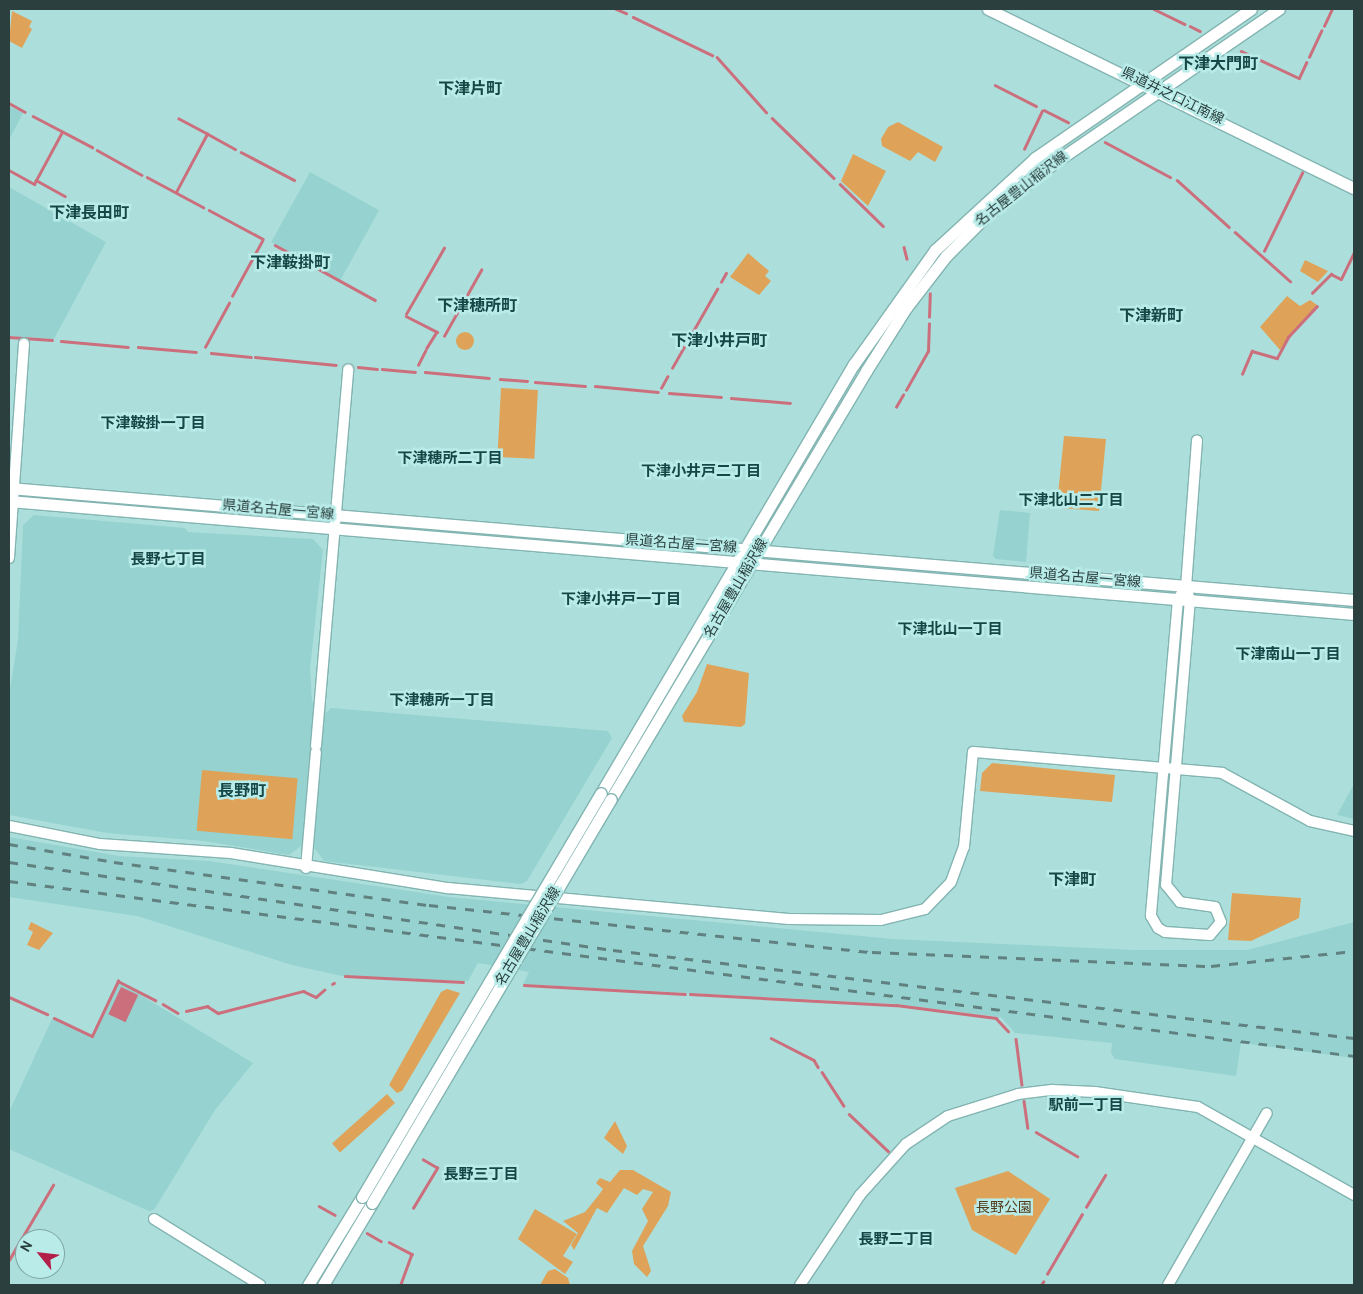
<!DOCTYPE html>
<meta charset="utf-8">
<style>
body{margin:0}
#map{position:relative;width:1363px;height:1294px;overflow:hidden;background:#acdfdc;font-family:Overpass,"Noto Sans JP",sans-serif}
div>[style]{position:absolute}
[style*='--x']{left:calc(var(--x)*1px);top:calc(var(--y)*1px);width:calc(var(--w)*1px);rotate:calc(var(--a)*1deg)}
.built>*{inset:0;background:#96d2cf;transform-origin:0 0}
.green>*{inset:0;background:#dea358;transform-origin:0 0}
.round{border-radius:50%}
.water>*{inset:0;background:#cc6f7d;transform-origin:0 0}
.stream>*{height:2.5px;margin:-1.25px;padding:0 1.25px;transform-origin:1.25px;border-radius:1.25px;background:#cc6f7d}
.roads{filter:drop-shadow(1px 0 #82b4b1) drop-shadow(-1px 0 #82b4b1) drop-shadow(0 1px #82b4b1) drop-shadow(0 -1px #82b4b1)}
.tertiary>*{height:10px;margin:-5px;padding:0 5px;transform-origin:5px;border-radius:5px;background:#fff}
.secondary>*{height:11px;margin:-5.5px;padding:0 5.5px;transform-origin:5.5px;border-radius:5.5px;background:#fff}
.rail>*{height:2.5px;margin-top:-1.25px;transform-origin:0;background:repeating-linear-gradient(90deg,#608180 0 9px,transparent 0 18px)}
.bridges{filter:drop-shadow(1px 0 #82b4b1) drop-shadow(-1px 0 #82b4b1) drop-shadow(0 1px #82b4b1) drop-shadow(0 -1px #82b4b1)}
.secondary-bridge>*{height:11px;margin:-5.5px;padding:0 5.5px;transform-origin:5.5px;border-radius:5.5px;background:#fff}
span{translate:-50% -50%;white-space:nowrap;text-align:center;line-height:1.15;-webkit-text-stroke:5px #b9ece9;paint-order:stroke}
.street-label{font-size:14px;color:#2a3f3e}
.park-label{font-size:14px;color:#543b1a}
.neighbourhood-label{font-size:15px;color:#144745;font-weight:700}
.quarter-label{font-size:16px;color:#144745;font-weight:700}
.frame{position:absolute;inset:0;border:10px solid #2a3f3e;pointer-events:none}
.north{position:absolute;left:15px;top:1229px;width:50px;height:50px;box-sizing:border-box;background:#b9ece9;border:1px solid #80a7a5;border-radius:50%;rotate:299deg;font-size:14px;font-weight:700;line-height:20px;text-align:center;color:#2a3f3e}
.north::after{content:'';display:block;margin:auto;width:18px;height:22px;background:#b22049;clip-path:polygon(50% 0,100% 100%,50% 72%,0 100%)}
</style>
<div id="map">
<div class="built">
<div style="clip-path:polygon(9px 106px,23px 113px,9px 140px)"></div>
<div style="left:310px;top:172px;width:79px;height:80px;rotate:29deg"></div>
<div style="clip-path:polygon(9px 187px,106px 242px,54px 339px,9px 336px)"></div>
<div style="clip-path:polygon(1000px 510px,1030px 513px,1026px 562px,996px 559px,993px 556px)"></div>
<div style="clip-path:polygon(34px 515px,185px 528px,188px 532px,313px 539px,323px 550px,310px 669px,312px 702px,327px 712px,331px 708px,608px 731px,612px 738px,527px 881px,521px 884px,324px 861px,315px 849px,301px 846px,289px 855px,204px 841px,107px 833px,9px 815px,9px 695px,18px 640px,23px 525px)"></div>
<div style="clip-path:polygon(1354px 784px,1354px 819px,1337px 815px)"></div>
<div style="clip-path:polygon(9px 837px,119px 856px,209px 861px,449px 897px,893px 939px,1134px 950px,1247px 950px,1354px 922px,1354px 1058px,1241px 1043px,1236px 1076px,1115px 1059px,1111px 1053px,1112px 1043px,1015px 1033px,1001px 1017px,896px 1004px,523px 984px,529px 972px,478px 963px,468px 981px,342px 976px,292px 965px,137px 916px,9px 897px)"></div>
<div style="clip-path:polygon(119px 982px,253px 1063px,215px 1110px,154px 1210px,149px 1211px,9px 1149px,9px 1112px,52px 1019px,93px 1038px)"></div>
</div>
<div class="green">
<div style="clip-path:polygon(12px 11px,32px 21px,29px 27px,32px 29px,22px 48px,9px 41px)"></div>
<div style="clip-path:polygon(898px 122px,943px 147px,935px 162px,918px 152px,910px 161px,882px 146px,881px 139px,888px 127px)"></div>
<div style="clip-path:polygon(853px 154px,886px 171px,868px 206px,841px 181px)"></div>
<div style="clip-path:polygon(748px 253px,769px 271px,765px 276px,771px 281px,759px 295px,730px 277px)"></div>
<div style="clip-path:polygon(1305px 260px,1328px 271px,1318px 282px,1300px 271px)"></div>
<div style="clip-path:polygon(1287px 296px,1300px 306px,1310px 300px,1317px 305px,1280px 350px,1260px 327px)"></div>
<div class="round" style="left:456px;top:332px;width:18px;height:18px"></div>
<div style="left:501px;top:388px;width:37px;height:69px;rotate:3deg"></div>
<div style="clip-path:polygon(1064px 436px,1106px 439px,1099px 511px,1060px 508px,1057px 504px)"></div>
<div style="clip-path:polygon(707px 664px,749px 673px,745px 724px,741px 727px,684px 722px,682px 716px,697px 692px)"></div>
<div style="clip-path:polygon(992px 763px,1115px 775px,1112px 802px,980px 791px,982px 773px)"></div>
<div style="left:202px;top:770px;width:96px;height:61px;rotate:5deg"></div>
<div style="clip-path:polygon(1232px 893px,1301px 898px,1299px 918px,1251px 941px,1228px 940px)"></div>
<div style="clip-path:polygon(31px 922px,53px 933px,39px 950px,27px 945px,33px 932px,28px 929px)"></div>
<div style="clip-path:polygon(447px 989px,460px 993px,402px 1091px,397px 1093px,389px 1085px,441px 992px)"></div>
<div style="left:387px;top:1094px;width:12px;height:74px;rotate:48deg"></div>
<div style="clip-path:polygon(615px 1121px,627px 1146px,623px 1154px,604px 1138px)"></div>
<div style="clip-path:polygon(620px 1170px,633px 1170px,671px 1192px,668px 1206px,643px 1246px,651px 1271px,647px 1277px,634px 1264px,632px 1251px,648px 1221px,642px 1209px,653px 1192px,643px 1189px,637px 1195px,624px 1188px,607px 1213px,597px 1208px,574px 1250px,571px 1245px,578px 1233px,563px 1221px,585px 1212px,598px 1196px,603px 1189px,596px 1183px,600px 1178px,610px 1182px)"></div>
<div style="clip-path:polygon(1008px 1171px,1050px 1199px,1016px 1255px,972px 1230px,955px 1188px)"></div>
<div style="clip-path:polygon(535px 1209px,577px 1234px,563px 1256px,573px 1262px,565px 1274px,518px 1239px)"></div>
<div style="clip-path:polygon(555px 1269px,568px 1278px,570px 1285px,540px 1285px,548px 1271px)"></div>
</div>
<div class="water">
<div style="left:121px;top:987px;width:19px;height:30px;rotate:25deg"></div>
</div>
<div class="stream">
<div style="--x:616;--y:9;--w:11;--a:22"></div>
<div style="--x:1154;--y:9;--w:34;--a:26"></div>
<div style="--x:633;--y:17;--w:88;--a:25.7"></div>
<div style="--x:1190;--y:26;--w:11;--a:27"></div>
<div style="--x:1324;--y:26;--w:19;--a:-65"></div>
<div style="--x:1241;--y:51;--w:64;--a:25"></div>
<div style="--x:1299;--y:78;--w:17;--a:-65"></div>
<div style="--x:717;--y:57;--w:74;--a:48.3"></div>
<div style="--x:1309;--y:57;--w:29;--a:-65"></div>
<div style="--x:995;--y:85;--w:46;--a:27.1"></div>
<div style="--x:9;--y:103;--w:18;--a:29"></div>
<div style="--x:1044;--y:110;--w:27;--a:27"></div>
<div style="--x:33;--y:116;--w:67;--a:27.7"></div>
<div style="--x:772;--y:118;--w:86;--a:44.1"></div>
<div style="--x:208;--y:134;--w:31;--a:29"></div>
<div style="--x:1105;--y:142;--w:74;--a:28.3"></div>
<div style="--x:1024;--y:149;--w:42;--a:-64.7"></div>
<div style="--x:97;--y:150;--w:51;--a:29.1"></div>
<div style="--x:241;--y:152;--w:60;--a:27.8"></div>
<div style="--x:9;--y:170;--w:29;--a:29"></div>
<div style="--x:34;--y:184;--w:59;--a:-61.7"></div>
<div style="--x:147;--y:177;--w:64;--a:28.2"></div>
<div style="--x:36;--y:180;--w:33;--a:29"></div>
<div style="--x:1177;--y:180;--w:70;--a:42.1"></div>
<div style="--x:840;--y:184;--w:60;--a:44.3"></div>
<div style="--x:176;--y:192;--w:66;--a:-61.9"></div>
<div style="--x:207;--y:134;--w:32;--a:-152"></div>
<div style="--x:209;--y:210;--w:61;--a:28.2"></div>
<div style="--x:1235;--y:232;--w:74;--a:41.7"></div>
<div style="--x:275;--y:245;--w:114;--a:28.8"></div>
<div style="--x:904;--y:247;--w:12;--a:76"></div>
<div style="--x:1264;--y:251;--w:87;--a:-64"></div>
<div style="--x:721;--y:282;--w:10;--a:-61"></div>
<div style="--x:1312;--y:293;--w:27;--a:-45"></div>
<div style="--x:1331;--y:274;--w:11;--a:27"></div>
<div style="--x:1341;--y:279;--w:30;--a:-64"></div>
<div style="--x:232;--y:296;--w:63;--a:-61.4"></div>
<div style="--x:406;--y:314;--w:76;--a:-60.1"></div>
<div style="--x:406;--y:316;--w:35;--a:27"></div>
<div style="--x:437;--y:332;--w:19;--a:122"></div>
<div style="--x:929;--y:317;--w:23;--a:-88"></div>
<div style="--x:444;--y:336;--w:76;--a:-60.7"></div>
<div style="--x:9;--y:337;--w:43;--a:4"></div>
<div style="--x:61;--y:341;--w:67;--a:5.1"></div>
<div style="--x:138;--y:347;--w:58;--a:4.9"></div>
<div style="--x:205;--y:347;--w:50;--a:-61.4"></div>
<div style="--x:211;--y:353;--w:40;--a:5.7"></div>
<div style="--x:255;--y:357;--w:81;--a:5.6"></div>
<div style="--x:418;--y:365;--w:16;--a:-63"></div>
<div style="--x:358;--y:367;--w:19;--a:6"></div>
<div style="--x:672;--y:368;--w:91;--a:-60.3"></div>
<div style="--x:382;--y:369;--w:33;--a:5"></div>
<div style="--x:425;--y:372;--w:64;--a:5.4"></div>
<div style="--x:1242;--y:374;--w:25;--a:-67"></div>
<div style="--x:1252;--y:351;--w:26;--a:16"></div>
<div style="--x:1277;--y:358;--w:24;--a:-62"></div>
<div style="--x:1288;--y:337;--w:42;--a:-46.9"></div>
<div style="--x:500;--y:379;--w:27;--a:4"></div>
<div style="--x:535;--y:382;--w:50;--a:4.6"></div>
<div style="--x:595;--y:386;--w:63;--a:5.4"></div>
<div style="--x:661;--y:388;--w:13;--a:-61"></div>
<div style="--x:906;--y:390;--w:45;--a:-60.6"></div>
<div style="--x:928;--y:351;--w:27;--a:-88"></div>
<div style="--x:669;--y:393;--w:52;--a:4.4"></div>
<div style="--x:731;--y:398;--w:59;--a:4.8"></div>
<div style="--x:896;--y:407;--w:14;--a:-60"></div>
<div style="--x:345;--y:976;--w:118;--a:2.9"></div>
<div style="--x:332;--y:984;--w:2;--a:-27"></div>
<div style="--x:524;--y:985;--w:161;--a:3.2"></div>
<div style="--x:690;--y:994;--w:206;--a:3.1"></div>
<div style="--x:896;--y:1005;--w:101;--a:7.4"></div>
<div style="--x:996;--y:1018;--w:18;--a:47"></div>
<div style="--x:9;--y:997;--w:42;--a:24.1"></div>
<div style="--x:163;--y:1004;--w:17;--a:31"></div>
<div style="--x:186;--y:1011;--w:22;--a:-13"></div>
<div style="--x:207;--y:1006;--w:13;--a:32"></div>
<div style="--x:218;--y:1013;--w:88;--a:-14.5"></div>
<div style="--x:303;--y:991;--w:14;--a:25"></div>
<div style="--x:316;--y:997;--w:11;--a:-41"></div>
<div style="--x:54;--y:1018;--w:42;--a:25.3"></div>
<div style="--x:92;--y:1036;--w:61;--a:-64.7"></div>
<div style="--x:118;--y:981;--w:42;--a:27.2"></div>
<div style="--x:771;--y:1038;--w:48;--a:27.1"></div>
<div style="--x:814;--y:1060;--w:8;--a:60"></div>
<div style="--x:1016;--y:1039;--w:46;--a:82.6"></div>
<div style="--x:822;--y:1072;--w:40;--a:57.1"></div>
<div style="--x:1024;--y:1101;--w:27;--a:82"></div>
<div style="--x:849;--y:1114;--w:54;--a:43.5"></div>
<div style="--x:1036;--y:1132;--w:48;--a:30.3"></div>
<div style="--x:319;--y:1206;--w:18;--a:29"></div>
<div style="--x:1086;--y:1207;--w:37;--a:-59"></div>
<div style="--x:413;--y:1208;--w:47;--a:-59"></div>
<div style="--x:437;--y:1168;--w:16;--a:-150"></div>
<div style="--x:367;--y:1233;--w:16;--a:30"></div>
<div style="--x:389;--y:1242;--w:26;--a:28"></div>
<div style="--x:412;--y:1254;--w:33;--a:110"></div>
<div style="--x:9;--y:1260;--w:87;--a:-59.6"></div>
<div style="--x:1047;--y:1274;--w:69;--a:-59.7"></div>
<div style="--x:1041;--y:1285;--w:4;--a:-56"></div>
</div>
<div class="roads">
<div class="tertiary">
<div style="--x:9;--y:558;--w:215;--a:-86"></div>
<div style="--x:1186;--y:587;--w:14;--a:124"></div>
<div style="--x:1178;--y:599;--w:318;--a:94.9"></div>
<div style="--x:1151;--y:916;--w:14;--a:60"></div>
<div style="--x:1158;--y:928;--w:8;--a:30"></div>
<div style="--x:1165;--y:932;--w:45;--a:3.8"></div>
<div style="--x:1210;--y:935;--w:17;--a:-50"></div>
<div style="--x:1221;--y:922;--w:16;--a:-112"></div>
<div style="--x:1215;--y:907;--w:35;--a:-172"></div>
<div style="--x:1180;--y:902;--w:22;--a:-129"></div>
<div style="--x:1166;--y:885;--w:286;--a:-85.2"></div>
<div style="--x:1190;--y:600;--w:14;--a:-107"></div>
<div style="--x:1186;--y:587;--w:147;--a:-85.7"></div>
<div style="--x:316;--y:746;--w:378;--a:-85.1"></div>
<div style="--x:9;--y:826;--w:93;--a:11.2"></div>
<div style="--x:100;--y:844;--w:131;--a:3.9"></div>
<div style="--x:231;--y:853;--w:220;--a:9.2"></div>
<div style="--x:448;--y:888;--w:342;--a:5.2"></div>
<div style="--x:789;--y:919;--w:92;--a:0.6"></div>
<div style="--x:881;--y:920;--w:45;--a:-14"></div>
<div style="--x:925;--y:909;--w:37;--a:-46"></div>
<div style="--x:951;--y:882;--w:37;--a:-70"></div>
<div style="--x:964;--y:847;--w:95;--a:-84.6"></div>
<div style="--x:973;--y:752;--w:250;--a:4.8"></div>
<div style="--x:1222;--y:773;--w:100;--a:28.6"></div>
<div style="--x:1310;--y:821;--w:45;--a:12.8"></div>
<div style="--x:306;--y:868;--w:116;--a:-85.1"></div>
<div style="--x:154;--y:1219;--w:125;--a:31.9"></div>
<div style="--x:800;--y:1285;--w:108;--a:-56.3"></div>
<div style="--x:860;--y:1195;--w:69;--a:-48"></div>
<div style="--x:906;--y:1144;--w:50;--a:-33.7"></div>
<div style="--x:948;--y:1116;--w:73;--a:-17.4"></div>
<div style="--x:1018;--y:1094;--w:34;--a:-7"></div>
<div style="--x:1052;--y:1090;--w:43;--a:2.7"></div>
<div style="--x:1095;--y:1092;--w:104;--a:8.3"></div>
<div style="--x:1198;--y:1107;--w:179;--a:29.4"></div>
<div style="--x:1168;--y:1285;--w:198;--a:-60.1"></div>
</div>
<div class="secondary">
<div style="--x:988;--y:9;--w:407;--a:26.1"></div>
<div style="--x:9;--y:488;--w:1350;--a:4.76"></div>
<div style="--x:9;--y:501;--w:1350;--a:4.8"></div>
<div style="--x:601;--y:793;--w:498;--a:-59.5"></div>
<div style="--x:854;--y:364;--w:140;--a:-54.6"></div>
<div style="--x:935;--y:250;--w:136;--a:-42.6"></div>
<div style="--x:1035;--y:158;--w:262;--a:-34.6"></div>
<div style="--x:611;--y:799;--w:498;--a:-59.2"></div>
<div style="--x:866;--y:371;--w:75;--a:-57.6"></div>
<div style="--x:906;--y:308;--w:66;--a:-52.4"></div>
<div style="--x:946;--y:256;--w:57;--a:-45"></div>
<div style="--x:986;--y:216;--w:83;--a:-38.1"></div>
<div style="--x:1051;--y:165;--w:276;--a:-34.4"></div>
<div style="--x:308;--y:1285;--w:103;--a:-58.5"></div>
<div style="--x:323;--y:1285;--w:96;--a:-59.1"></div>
</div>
</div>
<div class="rail">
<div style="--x:9;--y:844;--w:107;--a:9.7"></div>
<div style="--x:114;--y:862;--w:318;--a:7.8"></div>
<div style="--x:429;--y:905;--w:445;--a:6.1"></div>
<div style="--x:872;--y:952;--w:339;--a:2.4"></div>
<div style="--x:1211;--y:966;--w:144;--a:-6"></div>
<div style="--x:9;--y:862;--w:610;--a:8.29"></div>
<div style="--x:613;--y:950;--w:746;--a:6.77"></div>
<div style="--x:9;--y:881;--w:1356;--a:7.41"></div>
</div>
<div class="bridges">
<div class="secondary-bridge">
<div style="--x:362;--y:1197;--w:469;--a:-59.4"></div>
<div style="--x:372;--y:1203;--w:469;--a:-59.4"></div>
</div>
</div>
<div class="street-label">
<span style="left:1172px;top:97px;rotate:26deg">県道井之口江南線</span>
<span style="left:1022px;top:190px;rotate:-38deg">名古屋豊山稲沢線</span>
<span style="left:278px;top:511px;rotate:5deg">県道名古屋一宮線</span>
<span style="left:681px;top:545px;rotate:4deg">県道名古屋一宮線</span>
<span style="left:1085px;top:579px;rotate:5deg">県道名古屋一宮線</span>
<span style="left:737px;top:589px;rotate:-60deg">名古屋豊山稲沢線</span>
<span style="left:529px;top:937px;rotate:-59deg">名古屋豊山稲沢線</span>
</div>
<div class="park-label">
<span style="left:1004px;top:1209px">長野公園</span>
</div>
<div class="neighbourhood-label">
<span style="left:153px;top:425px">下津鞍掛一丁目</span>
<span style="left:450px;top:460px">下津穂所二丁目</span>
<span style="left:701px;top:473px">下津小井戸二丁目</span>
<span style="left:1071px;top:502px">下津北山二丁目</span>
<span style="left:168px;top:561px">長野七丁目</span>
<span style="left:621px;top:601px">下津小井戸一丁目</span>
<span style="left:950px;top:631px">下津北山一丁目</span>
<span style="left:1288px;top:656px">下津南山一丁目</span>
<span style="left:442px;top:702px">下津穂所一丁目</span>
<span style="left:1086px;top:1107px">駅前一丁目</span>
<span style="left:481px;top:1176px">長野三丁目</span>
<span style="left:896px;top:1241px">長野二丁目</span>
</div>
<div class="quarter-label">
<span style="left:1218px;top:65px">下津大門町</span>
<span style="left:470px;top:90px">下津片町</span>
<span style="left:89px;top:214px">下津長田町</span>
<span style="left:290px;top:264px">下津鞍掛町</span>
<span style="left:477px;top:307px">下津穂所町</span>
<span style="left:1151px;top:317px">下津新町</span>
<span style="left:719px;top:342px">下津小井戸町</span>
<span style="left:242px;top:792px">長野町</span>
<span style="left:1072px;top:881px">下津町</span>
</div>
<div class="frame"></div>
<div class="north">N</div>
</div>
